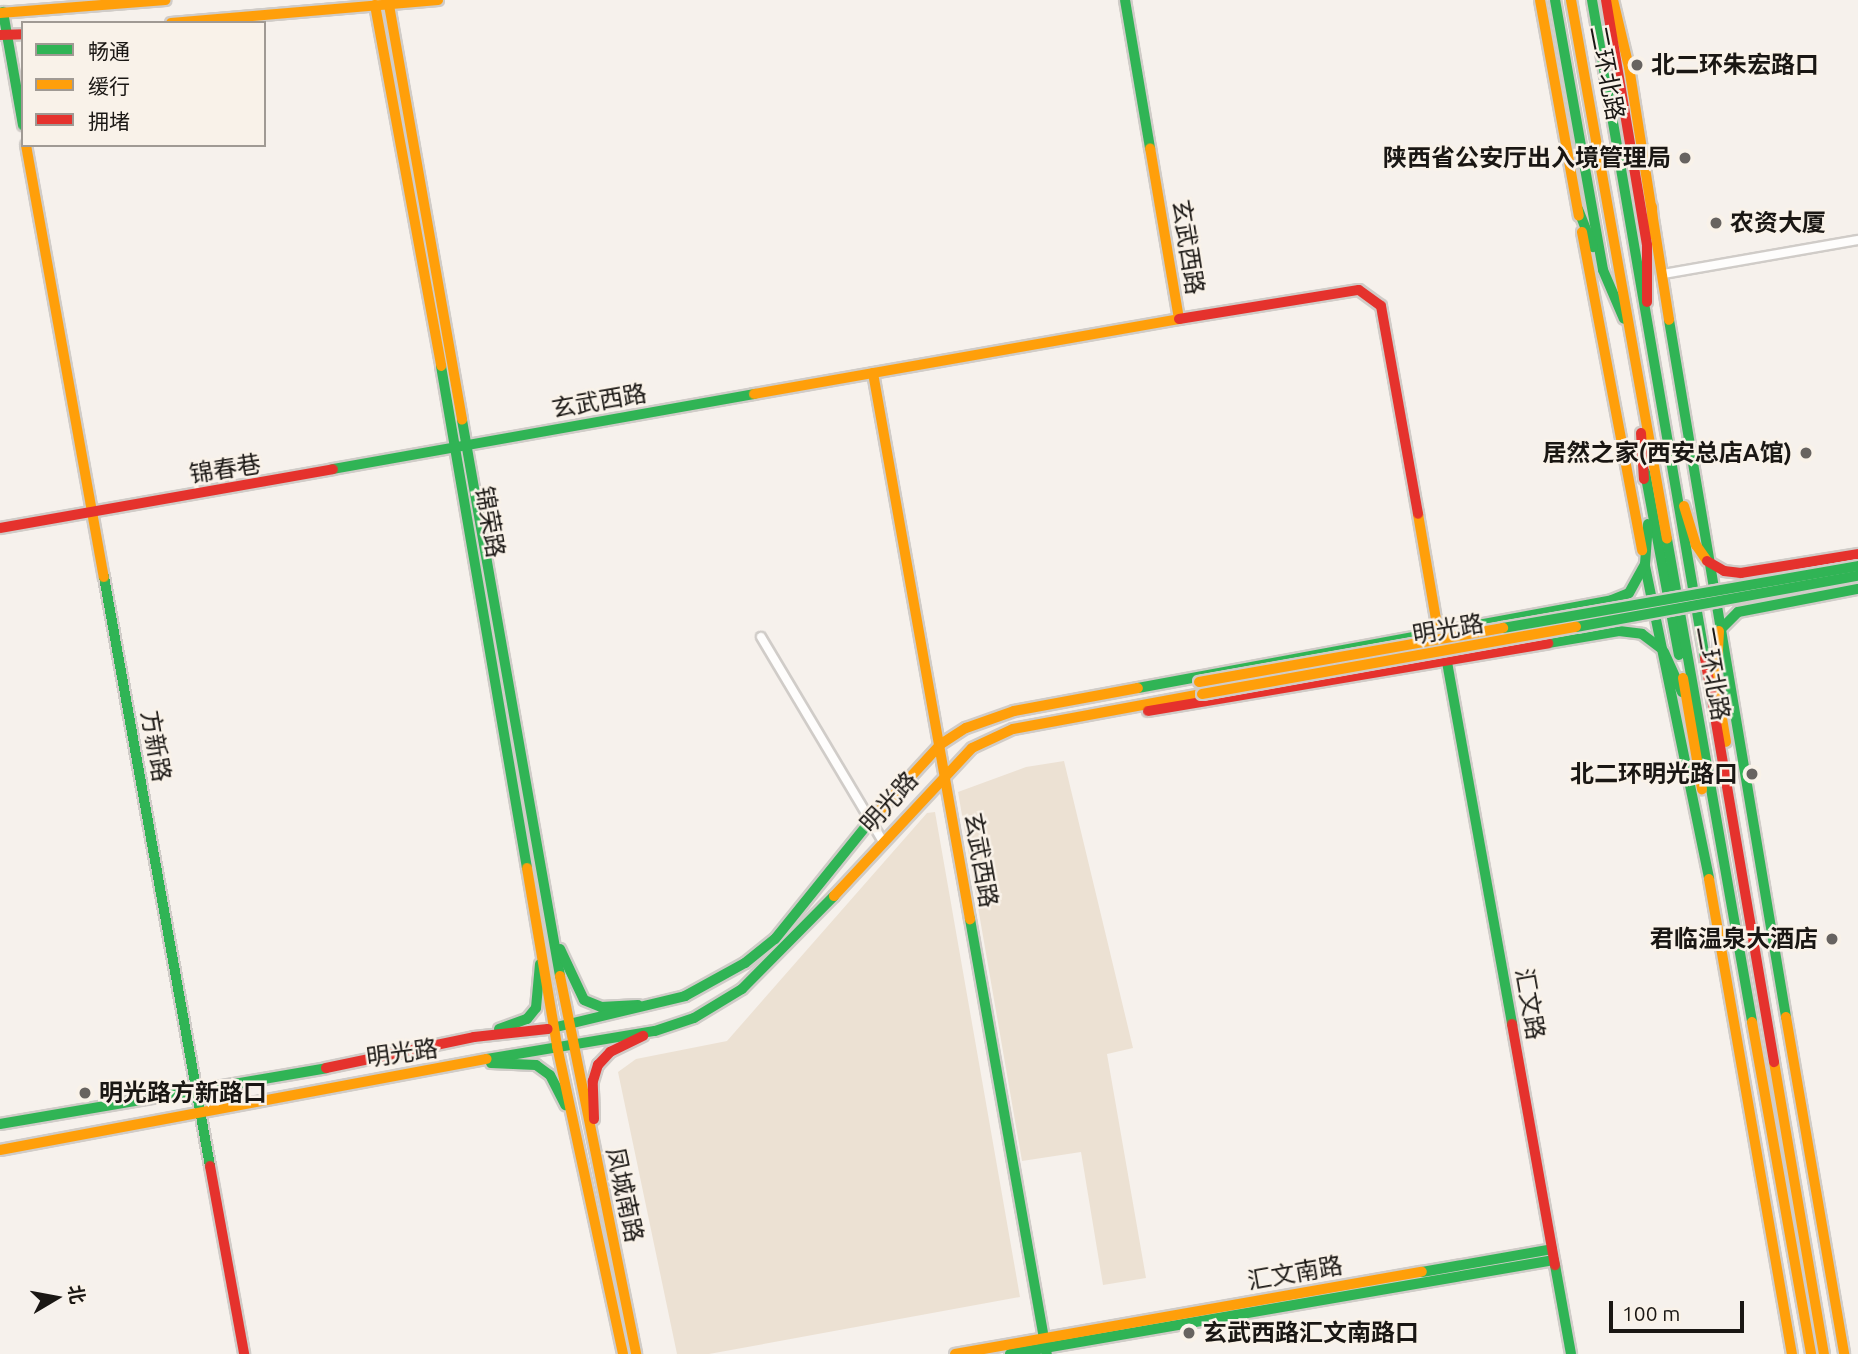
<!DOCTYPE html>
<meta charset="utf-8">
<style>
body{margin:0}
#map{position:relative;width:1858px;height:1354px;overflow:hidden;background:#f6f1ec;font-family:Ubuntu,"Noto Sans SC",sans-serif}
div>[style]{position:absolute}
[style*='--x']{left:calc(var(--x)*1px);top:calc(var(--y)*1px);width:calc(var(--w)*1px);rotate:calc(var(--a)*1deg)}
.green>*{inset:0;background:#ece1d3}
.roads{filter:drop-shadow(2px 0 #d0ccc8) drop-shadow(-2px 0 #d0ccc8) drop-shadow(0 2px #d0ccc8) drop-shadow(0 -2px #d0ccc8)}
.street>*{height:8px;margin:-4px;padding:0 4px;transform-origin:4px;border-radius:4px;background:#fefdfc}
.fast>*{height:10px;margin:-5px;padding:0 5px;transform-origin:5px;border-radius:5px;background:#30b455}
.slow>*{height:10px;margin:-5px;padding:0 5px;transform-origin:5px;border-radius:5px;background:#ff9f0a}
.jam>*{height:10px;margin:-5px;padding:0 5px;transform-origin:5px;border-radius:5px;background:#e5322d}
.bridges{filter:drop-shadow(2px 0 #d0ccc8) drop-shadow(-2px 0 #d0ccc8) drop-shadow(0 2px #d0ccc8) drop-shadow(0 -2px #d0ccc8)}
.fast-bridge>*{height:10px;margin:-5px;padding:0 5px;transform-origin:5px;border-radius:5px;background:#30b455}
.slow-bridge>*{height:10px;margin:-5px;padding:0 5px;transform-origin:5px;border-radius:5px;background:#ff9f0a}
.dots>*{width:19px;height:19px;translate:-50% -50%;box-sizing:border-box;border:4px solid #f9f2e9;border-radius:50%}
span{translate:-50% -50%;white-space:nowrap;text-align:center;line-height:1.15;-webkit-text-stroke:5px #f9f2e9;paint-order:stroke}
.poi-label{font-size:24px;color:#1a1714;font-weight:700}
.left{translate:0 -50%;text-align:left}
.right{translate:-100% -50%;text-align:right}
.street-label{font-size:24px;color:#1a1714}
.legend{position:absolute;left:21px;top:21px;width:245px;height:126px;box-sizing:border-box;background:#f9f2e9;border:2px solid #a09a94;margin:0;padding:9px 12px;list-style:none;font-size:21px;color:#1a1714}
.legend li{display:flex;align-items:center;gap:14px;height:35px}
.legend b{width:35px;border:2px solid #a09a94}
.north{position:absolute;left:21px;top:1263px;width:70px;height:70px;-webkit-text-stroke:5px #f9f2e9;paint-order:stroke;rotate:80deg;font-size:19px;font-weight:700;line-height:28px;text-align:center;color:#1a1714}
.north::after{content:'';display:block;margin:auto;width:24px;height:32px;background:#1a1714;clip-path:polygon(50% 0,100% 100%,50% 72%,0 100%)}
.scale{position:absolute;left:1609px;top:1301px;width:135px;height:32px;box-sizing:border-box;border:4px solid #1a1714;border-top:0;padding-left:9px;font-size:21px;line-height:24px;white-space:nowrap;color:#1a1714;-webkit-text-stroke:5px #f9f2e9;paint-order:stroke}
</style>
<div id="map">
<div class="green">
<div style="clip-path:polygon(1064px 761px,1133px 1048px,1107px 1054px,1146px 1278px,1103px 1285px,1081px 1152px,1022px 1161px,958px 792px,1026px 767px)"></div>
<div style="clip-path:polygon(935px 812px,1020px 1297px,709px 1354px,677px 1354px,618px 1072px,636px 1059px,727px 1041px,927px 813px)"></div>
</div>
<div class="roads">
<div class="street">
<div style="--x:1663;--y:274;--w:198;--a:-9.9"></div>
<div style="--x:761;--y:637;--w:236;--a:59.2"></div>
</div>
<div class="fast">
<div style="--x:1125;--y:0;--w:150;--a:80.4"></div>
<div style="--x:1555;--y:0;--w:274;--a:79.9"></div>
<div style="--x:1603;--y:270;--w:53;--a:66.8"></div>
<div style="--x:1592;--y:0;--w:668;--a:80.26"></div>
<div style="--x:3;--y:12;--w:115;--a:80"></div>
<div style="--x:1578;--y:209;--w:41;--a:68.5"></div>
<div style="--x:1669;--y:320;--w:707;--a:80.47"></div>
<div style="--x:441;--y:366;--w:509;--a:80.28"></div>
<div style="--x:462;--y:420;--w:565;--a:80"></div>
<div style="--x:333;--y:469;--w:428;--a:-10.1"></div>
<div style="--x:1645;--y:472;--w:186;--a:79.5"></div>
<div style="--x:1667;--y:539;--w:490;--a:80"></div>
<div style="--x:1645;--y:564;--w:40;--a:-85.7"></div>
<div style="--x:1645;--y:566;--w:319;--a:78.4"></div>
<div style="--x:104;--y:577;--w:598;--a:79.8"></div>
<div style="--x:1719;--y:631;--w:27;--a:-45"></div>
<div style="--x:1738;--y:612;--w:122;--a:-10.9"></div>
<div style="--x:1548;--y:643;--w:72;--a:-9.6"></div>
<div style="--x:1619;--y:631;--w:23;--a:7"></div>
<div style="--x:1642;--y:634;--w:25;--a:37"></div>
<div style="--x:1664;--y:652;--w:44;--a:65.8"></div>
<div style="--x:1447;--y:662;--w:368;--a:79.8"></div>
<div style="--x:1138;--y:688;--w:482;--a:-10.5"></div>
<div style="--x:1612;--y:600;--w:18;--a:-22"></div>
<div style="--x:1629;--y:593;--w:33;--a:-61"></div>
<div style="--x:970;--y:919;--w:442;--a:80"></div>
<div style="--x:560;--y:949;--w:56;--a:64.8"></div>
<div style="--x:584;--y:1000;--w:18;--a:22"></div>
<div style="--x:601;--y:1007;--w:37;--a:-3"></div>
<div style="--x:499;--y:1029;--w:30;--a:-20"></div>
<div style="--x:527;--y:1019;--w:14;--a:-51"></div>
<div style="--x:536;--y:1008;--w:44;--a:-84.8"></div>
<div style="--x:548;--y:1029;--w:141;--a:-13.5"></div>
<div style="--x:685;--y:996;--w:68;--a:-28.8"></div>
<div style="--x:745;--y:963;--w:38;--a:-39"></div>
<div style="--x:775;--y:939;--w:153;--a:-51.1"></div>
<div style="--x:487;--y:1059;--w:170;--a:-9.5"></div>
<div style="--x:655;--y:1031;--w:41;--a:-18.4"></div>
<div style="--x:694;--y:1018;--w:56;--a:-31.1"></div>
<div style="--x:742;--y:989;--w:131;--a:-45.3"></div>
<div style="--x:491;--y:1063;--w:45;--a:2.5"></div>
<div style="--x:536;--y:1065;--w:17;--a:36"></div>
<div style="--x:550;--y:1075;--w:34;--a:63"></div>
<div style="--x:0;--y:1124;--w:331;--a:-9.7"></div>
<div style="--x:1555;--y:1265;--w:90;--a:79.8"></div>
<div style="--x:1422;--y:1272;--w:132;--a:-10"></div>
<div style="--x:1010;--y:1354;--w:552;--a:-9.8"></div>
</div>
<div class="slow">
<div style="--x:1540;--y:0;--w:219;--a:79.8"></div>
<div style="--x:1571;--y:0;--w:547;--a:79.9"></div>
<div style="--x:1613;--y:0;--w:69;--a:76.6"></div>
<div style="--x:1629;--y:67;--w:256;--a:81"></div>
<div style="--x:375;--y:5;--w:367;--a:79.6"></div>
<div style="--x:389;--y:5;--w:421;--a:80"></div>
<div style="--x:0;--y:13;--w:166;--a:-4.5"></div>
<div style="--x:171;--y:23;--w:268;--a:-4.9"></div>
<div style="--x:26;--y:145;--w:439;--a:79.8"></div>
<div style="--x:1652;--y:207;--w:27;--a:88"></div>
<div style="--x:1582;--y:232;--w:324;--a:79.3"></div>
<div style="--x:873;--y:373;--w:555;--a:79.93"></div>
<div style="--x:754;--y:394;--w:432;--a:-10"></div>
<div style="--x:1179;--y:319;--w:173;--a:-99.6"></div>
<div style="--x:1684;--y:506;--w:41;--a:72.9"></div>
<div style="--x:1696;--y:545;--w:19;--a:55"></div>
<div style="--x:1418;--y:514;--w:119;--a:80.3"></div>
<div style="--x:1712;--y:659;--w:84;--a:80.4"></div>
<div style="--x:1717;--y:669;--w:38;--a:-87"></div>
<div style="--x:1683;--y:678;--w:113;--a:80.3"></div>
<div style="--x:871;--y:820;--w:103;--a:-47.4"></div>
<div style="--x:941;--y:744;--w:30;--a:-33"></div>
<div style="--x:966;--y:728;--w:51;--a:-19.5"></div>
<div style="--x:1014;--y:711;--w:126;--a:-10.5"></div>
<div style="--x:527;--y:868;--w:181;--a:80.4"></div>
<div style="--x:557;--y:1046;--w:315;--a:77.9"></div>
<div style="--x:1709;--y:879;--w:482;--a:80.1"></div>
<div style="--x:834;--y:896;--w:202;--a:-47"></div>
<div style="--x:972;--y:748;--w:45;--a:-24.9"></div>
<div style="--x:1013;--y:729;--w:192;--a:-10.5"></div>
<div style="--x:560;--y:976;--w:386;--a:78.6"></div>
<div style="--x:1786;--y:1017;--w:342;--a:80.2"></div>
<div style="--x:1752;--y:1022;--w:337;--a:79.9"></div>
<div style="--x:1774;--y:1062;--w:296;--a:80.3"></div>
<div style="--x:0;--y:1150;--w:495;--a:-10.6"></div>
<div style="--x:955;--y:1354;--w:474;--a:-10"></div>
</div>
<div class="jam">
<div style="--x:1606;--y:0;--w:248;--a:80.5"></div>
<div style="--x:1647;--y:245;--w:57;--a:90"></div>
<div style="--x:0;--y:35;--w:23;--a:-2"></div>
<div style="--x:1179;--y:319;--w:182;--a:-9.2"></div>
<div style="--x:1359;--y:290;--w:27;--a:36"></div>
<div style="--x:1381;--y:306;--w:211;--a:79.9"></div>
<div style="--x:1641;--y:433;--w:46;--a:86.3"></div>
<div style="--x:0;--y:528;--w:338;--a:-10"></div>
<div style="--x:1707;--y:561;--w:20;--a:30"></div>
<div style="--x:1724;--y:571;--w:17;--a:7"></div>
<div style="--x:1741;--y:573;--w:119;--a:-9.2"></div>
<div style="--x:1705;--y:658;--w:410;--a:80.3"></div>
<div style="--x:1148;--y:711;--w:406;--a:-9.6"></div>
<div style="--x:1512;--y:1024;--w:245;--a:79.9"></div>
<div style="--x:326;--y:1068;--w:151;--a:-11.8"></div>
<div style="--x:474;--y:1037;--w:74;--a:-6.2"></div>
<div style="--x:594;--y:1119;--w:38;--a:-92"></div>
<div style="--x:593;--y:1081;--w:17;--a:-73"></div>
<div style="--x:598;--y:1065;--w:18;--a:-47"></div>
<div style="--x:610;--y:1052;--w:37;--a:-26"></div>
<div style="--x:210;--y:1166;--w:191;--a:79.7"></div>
</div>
</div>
<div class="bridges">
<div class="fast-bridge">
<div style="--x:1576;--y:627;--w:287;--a:-10.3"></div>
<div style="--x:1503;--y:628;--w:360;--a:-9.9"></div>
</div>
<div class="slow-bridge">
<div style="--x:1199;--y:682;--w:309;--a:-10.1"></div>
<div style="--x:1202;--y:694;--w:380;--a:-10.2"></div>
</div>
</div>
<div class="dots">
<div style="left:1637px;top:65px;background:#676360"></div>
<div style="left:1685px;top:158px;background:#676360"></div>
<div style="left:1716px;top:223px;background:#676360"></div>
<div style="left:1806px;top:453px;background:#676360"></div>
<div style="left:1752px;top:774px;background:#676360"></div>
<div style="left:1832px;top:939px;background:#676360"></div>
<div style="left:85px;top:1093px;background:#676360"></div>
<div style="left:1189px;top:1333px;background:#676360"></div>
</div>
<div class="poi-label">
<span class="left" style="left:1651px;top:65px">北二环朱宏路口</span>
<span class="right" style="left:1671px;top:158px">陕西省公安厅出入境管理局</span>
<span class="left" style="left:1730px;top:223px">农资大厦</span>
<span class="right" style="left:1792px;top:453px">居然之家(西安总店A馆)</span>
<span class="right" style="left:1738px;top:774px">北二环明光路口</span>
<span class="right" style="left:1818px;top:939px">君临温泉大酒店</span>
<span class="left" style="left:99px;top:1093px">明光路方新路口</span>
<span class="left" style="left:1203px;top:1333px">玄武西路汇文南路口</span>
</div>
<div class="street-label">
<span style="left:1607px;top:73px;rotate:79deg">二环北路</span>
<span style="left:1188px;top:247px;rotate:81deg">玄武西路</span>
<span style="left:599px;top:401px;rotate:-10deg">玄武西路</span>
<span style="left:225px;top:469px;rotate:-9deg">锦春巷</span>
<span style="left:490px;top:522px;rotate:80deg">锦荣路</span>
<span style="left:1448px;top:629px;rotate:-10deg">明光路</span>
<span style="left:1713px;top:673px;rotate:80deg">二环北路</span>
<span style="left:156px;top:746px;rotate:80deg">方新路</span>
<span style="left:889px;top:802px;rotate:-48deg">明光路</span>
<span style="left:981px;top:860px;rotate:80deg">玄武西路</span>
<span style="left:1530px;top:1004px;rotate:80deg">汇文路</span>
<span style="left:402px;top:1053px;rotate:-8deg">明光路</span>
<span style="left:625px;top:1195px;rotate:78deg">凤城南路</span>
<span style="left:1295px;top:1273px;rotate:-10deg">汇文南路</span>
</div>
<ul class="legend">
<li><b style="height:9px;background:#30b455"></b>畅通</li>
<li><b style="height:9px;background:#ff9f0a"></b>缓行</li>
<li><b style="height:9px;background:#e5322d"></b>拥堵</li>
</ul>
<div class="north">北</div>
<div class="scale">100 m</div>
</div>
